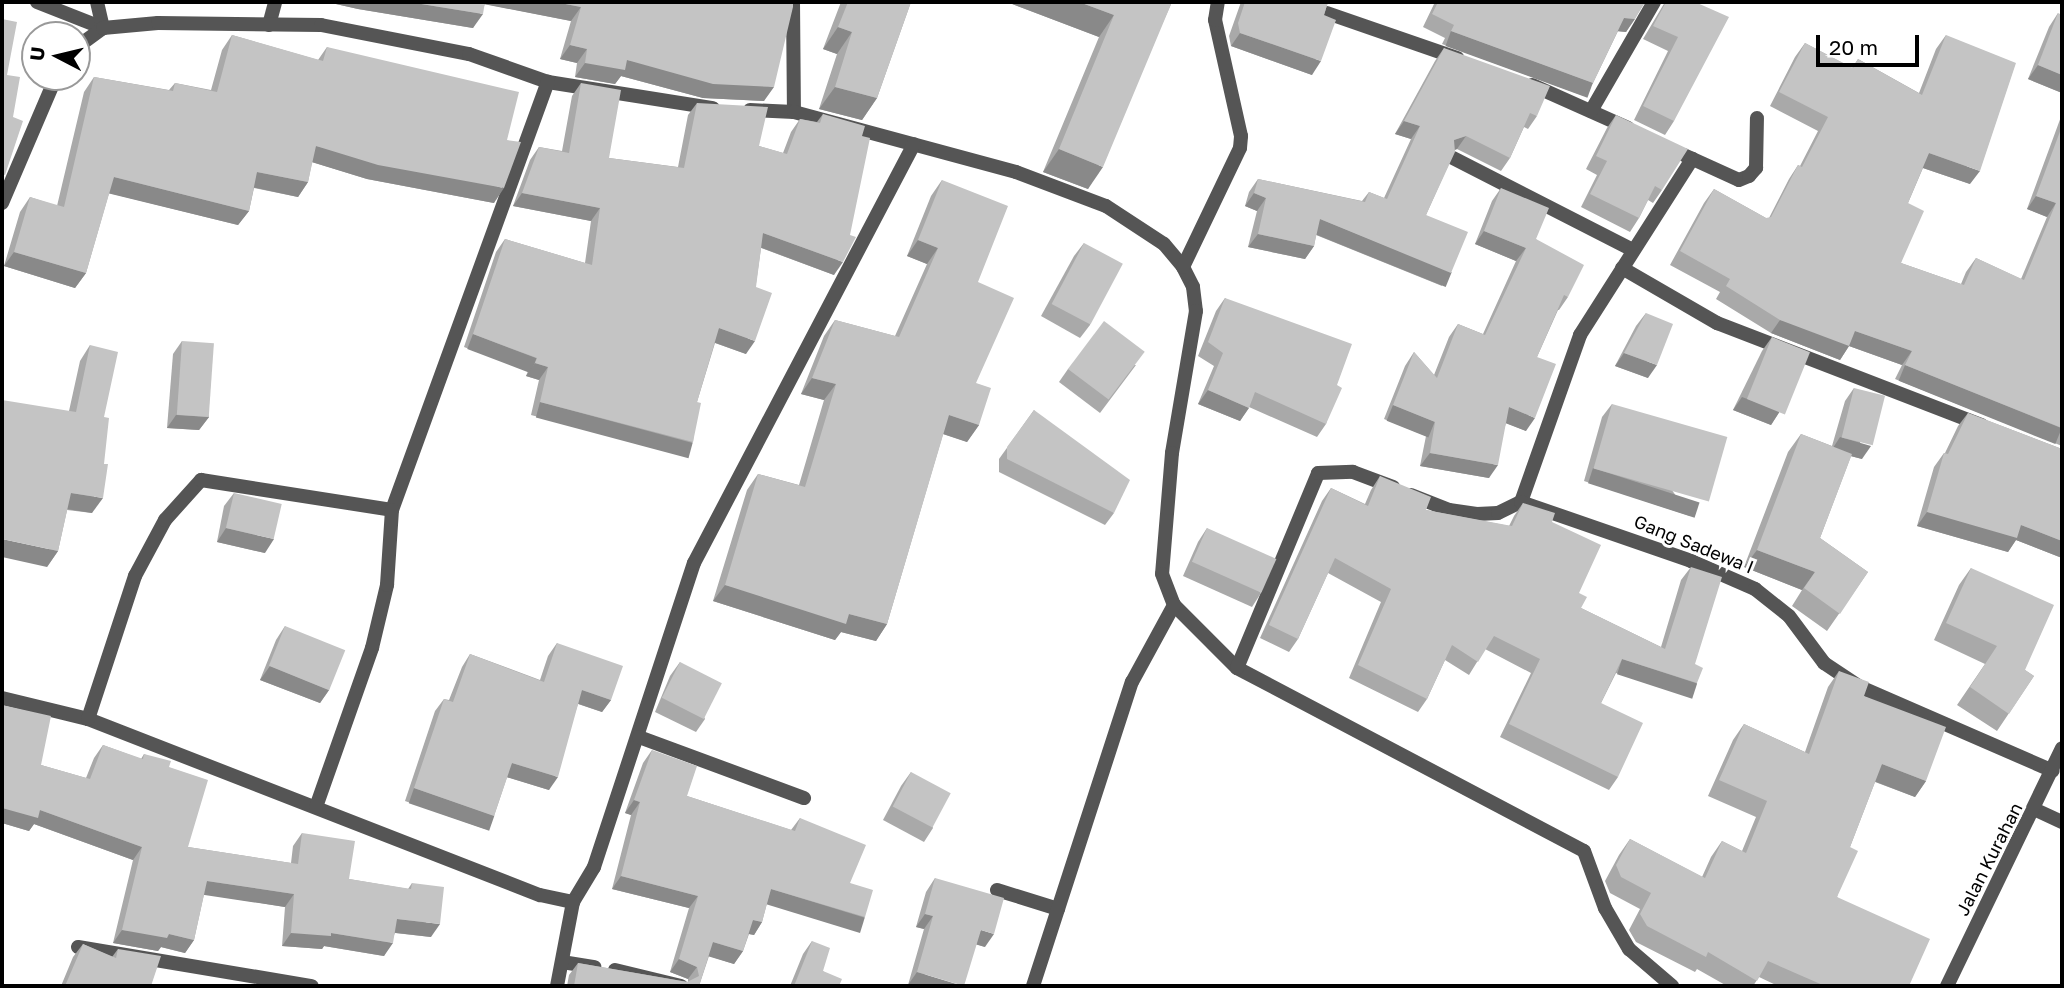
<!DOCTYPE html>
<style>
body{margin:0}
#map{position:relative;width:2064px;height:988px;overflow:hidden;background:#fff;font-family:"Golos Text",sans-serif}
div>[style]{position:absolute}
[style*='--x']{left:calc(var(--x)*1px);top:calc(var(--y)*1px);width:calc(var(--w)*1px);rotate:calc(var(--a)*1deg)}
.service>*{height:14px;margin:-7px;padding:0 7px;transform-origin:7px;border-radius:7px;background:#555}
.minor>*{height:14px;margin:-7px;padding:0 7px;transform-origin:7px;border-radius:7px;background:#555}
.wall>*{inset:0;background:#a9a9a9}
.shaded-wall>*{inset:0;background:#898989;transform-origin:0 0}
.building>*{inset:0;background:#c4c4c4;transform-origin:0 0}
span{translate:-50% -50%;white-space:nowrap;text-align:center;line-height:1.15;-webkit-text-stroke:6px #fff;paint-order:stroke}
.street-label{font-size:18px;color:#000}
.frame{position:absolute;inset:0;border:4px solid #000;pointer-events:none}
.north{position:absolute;left:21px;top:21px;width:70px;height:70px;box-sizing:border-box;background:#fff;border:2px solid #999;border-radius:50%;rotate:277deg;font-size:19px;font-weight:700;line-height:28px;text-align:center;color:#000}
.north::after{content:'';display:block;margin:auto;width:24px;height:32px;background:#000;clip-path:polygon(50% 0,100% 100%,50% 72%,0 100%)}
.scale{position:absolute;left:1816px;top:35px;width:103px;height:32px;box-sizing:border-box;border:4px solid #000;border-top:0;padding-left:9px;font-size:21px;line-height:24px;white-space:nowrap;color:#000;-webkit-text-stroke:5px #fff;paint-order:stroke}
</style>
<div id="map">
<div class="service">
<div style="--x:269;--y:25;--w:24;--a:-75"></div>
<div style="--x:997;--y:890;--w:64;--a:17.3"></div>
</div>
<div class="minor">
<div style="--x:37;--y:2;--w:71;--a:21.5"></div>
<div style="--x:97;--y:2;--w:27;--a:77"></div>
<div style="--x:793;--y:2;--w:110;--a:89.5"></div>
<div style="--x:1327;--y:13;--w:138;--a:19.1"></div>
<div style="--x:77;--y:47;--w:32;--a:-36"></div>
<div style="--x:103;--y:28;--w:55;--a:-5.2"></div>
<div style="--x:158;--y:23;--w:163;--a:0.7"></div>
<div style="--x:321;--y:25;--w:151;--a:11.1"></div>
<div style="--x:469;--y:54;--w:84;--a:19.5"></div>
<div style="--x:548;--y:82;--w:167;--a:9"></div>
<div style="--x:1532;--y:85;--w:105;--a:24.1"></div>
<div style="--x:750;--y:110;--w:44;--a:2.6"></div>
<div style="--x:794;--y:112;--w:230;--a:15.1"></div>
<div style="--x:1016;--y:172;--w:96;--a:20.7"></div>
<div style="--x:1106;--y:206;--w:69;--a:33.2"></div>
<div style="--x:1164;--y:244;--w:30;--a:50"></div>
<div style="--x:1183;--y:267;--w:22;--a:63"></div>
<div style="--x:1193;--y:287;--w:24;--a:83"></div>
<div style="--x:1196;--y:311;--w:144;--a:99.6"></div>
<div style="--x:1172;--y:453;--w:121;--a:94.7"></div>
<div style="--x:1162;--y:574;--w:33;--a:69"></div>
<div style="--x:1174;--y:605;--w:89;--a:45"></div>
<div style="--x:1237;--y:668;--w:392;--a:27.8"></div>
<div style="--x:1584;--y:851;--w:61;--a:69.8"></div>
<div style="--x:1605;--y:908;--w:48;--a:59.7"></div>
<div style="--x:1629;--y:949;--w:57;--a:40.7"></div>
<div style="--x:1591;--y:111;--w:126;--a:-60"></div>
<div style="--x:1684;--y:155;--w:60;--a:24.4"></div>
<div style="--x:1739;--y:180;--w:11;--a:-22"></div>
<div style="--x:1749;--y:176;--w:11;--a:-49"></div>
<div style="--x:1756;--y:168;--w:50;--a:-88.9"></div>
<div style="--x:1453;--y:158;--w:202;--a:27.1"></div>
<div style="--x:2;--y:203;--w:137;--a:-66.8"></div>
<div style="--x:1183;--y:267;--w:132;--a:-64.4"></div>
<div style="--x:1240;--y:148;--w:12;--a:-85"></div>
<div style="--x:1241;--y:136;--w:119;--a:-102.6"></div>
<div style="--x:1215;--y:20;--w:18;--a:-81"></div>
<div style="--x:1622;--y:268;--w:110;--a:30.1"></div>
<div style="--x:1717;--y:323;--w:284;--a:21.1"></div>
<div style="--x:1411;--y:495;--w:41;--a:21.5"></div>
<div style="--x:1449;--y:510;--w:28;--a:8"></div>
<div style="--x:1477;--y:514;--w:21;--a:-3"></div>
<div style="--x:1498;--y:513;--w:25;--a:-26"></div>
<div style="--x:1521;--y:502;--w:177;--a:-70.5"></div>
<div style="--x:1580;--y:335;--w:209;--a:-57.5"></div>
<div style="--x:1521;--y:502;--w:180;--a:19.1"></div>
<div style="--x:1691;--y:561;--w:70;--a:23.6"></div>
<div style="--x:1755;--y:589;--w:43;--a:38.5"></div>
<div style="--x:1789;--y:616;--w:59;--a:53.3"></div>
<div style="--x:1824;--y:663;--w:43;--a:33.7"></div>
<div style="--x:1860;--y:687;--w:210;--a:23.5"></div>
<div style="--x:1237;--y:668;--w:211;--a:-67.4"></div>
<div style="--x:1318;--y:473;--w:35;--a:-2"></div>
<div style="--x:1353;--y:472;--w:43;--a:20.6"></div>
<div style="--x:2;--y:698;--w:89;--a:13.7"></div>
<div style="--x:88;--y:719;--w:485;--a:21.3"></div>
<div style="--x:540;--y:895;--w:34;--a:12"></div>
<div style="--x:573;--y:902;--w:41;--a:-59"></div>
<div style="--x:594;--y:867;--w:320;--a:-71.8"></div>
<div style="--x:694;--y:563;--w:473;--a:-62.3"></div>
<div style="--x:88;--y:719;--w:151;--a:-71.8"></div>
<div style="--x:135;--y:576;--w:64;--a:-61.8"></div>
<div style="--x:165;--y:520;--w:54;--a:-48"></div>
<div style="--x:201;--y:480;--w:193;--a:8.9"></div>
<div style="--x:392;--y:510;--w:456;--a:-70"></div>
<div style="--x:639;--y:737;--w:176;--a:20.3"></div>
<div style="--x:316;--y:807;--w:169;--a:-70.6"></div>
<div style="--x:372;--y:648;--w:65;--a:-76.6"></div>
<div style="--x:387;--y:585;--w:75;--a:-86.2"></div>
<div style="--x:2036;--y:810;--w:29;--a:25"></div>
<div style="--x:78;--y:947;--w:237;--a:9.5"></div>
<div style="--x:562;--y:962;--w:33;--a:9"></div>
<div style="--x:615;--y:970;--w:68;--a:13.6"></div>
<div style="--x:557;--y:986;--w:86;--a:-79.2"></div>
<div style="--x:1033;--y:986;--w:320;--a:-72"></div>
<div style="--x:1132;--y:682;--w:88;--a:-61.4"></div>
<div style="--x:1947;--y:986;--w:264;--a:-64.2"></div>
</div>
<div class="wall">
<div style="clip-path:polygon(327px 2px,793px 2px,764px 101px,703px 98px,621px 76px,615px 84px,575px 77px,577px 63px,560px 59px,571px 21px,485px 4px,473px 28px,358px 9px)"></div>
<div style="clip-path:polygon(841px 2px,911px 2px,877px 98px,862px 120px,819px 109px,837px 54px,823px 49px)"></div>
<div style="clip-path:polygon(1007px 2px,1172px 2px,1088px 189px,1043px 172px,1099px 37px)"></div>
<div style="clip-path:polygon(1241px 2px,1328px 2px,1324px 15px,1312px 75px,1231px 46px,1229px 36px)"></div>
<div style="clip-path:polygon(1435px 2px,1645px 2px,1626px 32px,1618px 31px,1593px 83px,1584px 96px,1442px 44px,1445px 38px,1423px 27px)"></div>
<div style="clip-path:polygon(1665px 2px,1695px 2px,1674px 121px,1665px 135px,1634px 120px,1668px 51px,1643px 39px)"></div>
<div style="clip-path:polygon(2058px 13px,2062px 93px,2028px 79px,2049px 27px)"></div>
<div style="clip-path:polygon(232px 35px,318px 60px,327px 47px,507px 140px,494px 203px,367px 179px,312px 162px,308px 182px,298px 197px,254px 188px,249px 211px,238px 225px,109px 193px,86px 273px,75px 288px,4px 266px,20px 212px,30px 197px,57px 206px,84px 92px,94px 77px,169px 90px,175px 83px,211px 90px,222px 50px)"></div>
<div style="clip-path:polygon(1946px 35px,1970px 184px,1923px 168px,1908px 203px,1901px 263px,1961px 284px,1966px 272px,1976px 258px,2021px 279px,2047px 217px,2027px 209px,2062px 114px,2062px 446px,1895px 379px,1902px 365px,1849px 346px,1840px 360px,1771px 333px,1716px 299px,1720px 292px,1670px 265px,1704px 203px,1714px 189px,1766px 218px,1769px 218px,1789px 179px,1798px 165px,1800px 166px,1818px 131px,1770px 106px,1795px 57px,1805px 43px,1852px 68px,1858px 59px,1919px 93px,1936px 49px)"></div>
<div style="clip-path:polygon(1444px 48px,1537px 116px,1528px 129px,1524px 127px,1510px 158px,1501px 171px,1457px 149px,1455px 150px,1426px 215px,1442px 286px,1316px 235px,1314px 246px,1305px 259px,1248px 247px,1257px 211px,1245px 206px,1249px 192px,1258px 179px,1362px 201px,1369px 192px,1384px 198px,1411px 139px,1395px 134px,1435px 61px)"></div>
<div style="clip-path:polygon(581px 83px,609px 158px,678px 167px,688px 115px,697px 103px,759px 146px,783px 153px,791px 132px,800px 119px,817px 122px,823px 114px,862px 136px,834px 275px,761px 248px,746px 354px,715px 343px,697px 402px,693px 442px,684px 455px,531px 415px,539px 380px,526px 376px,528px 371px,464px 347px,496px 252px,505px 239px,585px 263px,591px 221px,513px 206px,530px 160px,539px 147px,562px 151px,572px 96px)"></div>
<div style="clip-path:polygon(1616px 115px,1662px 190px,1653px 203px,1648px 200px,1639px 218px,1630px 232px,1581px 207px,1597px 175px,1586px 169px,1607px 128px)"></div>
<div style="clip-path:polygon(942px 180px,978px 282px,976px 383px,979px 425px,967px 442px,943px 434px,887px 624px,876px 641px,841px 632px,835px 640px,713px 601px,747px 490px,758px 474px,799px 485px,824px 400px,801px 394px,824px 336px,835px 320px,895px 336px,927px 264px,907px 256px,931px 196px)"></div>
<div style="clip-path:polygon(1501px 188px,1536px 239px,1568px 297px,1559px 310px,1558px 310px,1537px 357px,1526px 431px,1506px 423px,1489px 478px,1420px 466px,1426px 436px,1384px 419px,1405px 366px,1414px 352px,1434px 375px,1449px 337px,1458px 324px,1483px 334px,1516px 261px,1475px 244px,1492px 201px)"></div>
<div style="clip-path:polygon(1084px 243px,1090px 325px,1080px 338px,1041px 316px,1074px 256px)"></div>
<div style="clip-path:polygon(1225px 298px,1337px 385px,1326px 424px,1317px 437px,1249px 407px,1240px 421px,1198px 404px,1214px 366px,1198px 356px,1216px 311px)"></div>
<div style="clip-path:polygon(1646px 313px,1648px 378px,1615px 366px,1636px 326px)"></div>
<div style="clip-path:polygon(1772px 337px,1780px 411px,1771px 425px,1733px 410px,1762px 351px)"></div>
<div style="clip-path:polygon(182px 341px,209px 417px,199px 430px,167px 428px,173px 354px)"></div>
<div style="clip-path:polygon(90px 345px,104px 417px,92px 513px,67px 510px,58px 551px,47px 567px,69px 411px,80px 361px)"></div>
<div style="clip-path:polygon(1136px 365px,1100px 413px,1059px 382px,1068px 369px)"></div>
<div style="clip-path:polygon(1854px 388px,1862px 459px,1851px 456px,1820px 538px,1868px 572px,1827px 631px,1792px 606px,1802px 590px,1744px 567px,1788px 452px,1801px 434px,1832px 446px,1845px 401px)"></div>
<div style="clip-path:polygon(1612px 404px,1690px 516px,1584px 481px,1602px 417px)"></div>
<div style="clip-path:polygon(1034px 410px,1114px 513px,1105px 525px,999px 472px,999px 459px)"></div>
<div style="clip-path:polygon(1968px 413px,2062px 449px,2062px 558px,2016px 540px,2008px 552px,1917px 526px,1934px 467px,1944px 453px,1945px 453px,1958px 426px)"></div>
<div style="clip-path:polygon(1380px 476px,1426px 510px,1509px 526px,1514px 516px,1523px 503px,1552px 522px,1579px 593px,1581px 608px,1661px 647px,1681px 580px,1691px 567px,1695px 664px,1697px 683px,1688px 696px,1616px 673px,1601px 703px,1618px 777px,1609px 790px,1500px 737px,1531px 673px,1485px 649px,1469px 675px,1445px 660px,1427px 699px,1418px 712px,1349px 678px,1381px 602px,1328px 573px,1298px 639px,1289px 652px,1260px 638px,1322px 501px,1331px 488px,1365px 504px,1371px 490px)"></div>
<div style="clip-path:polygon(234px 493px,265px 553px,217px 542px,224px 506px)"></div>
<div style="clip-path:polygon(1207px 528px,1261px 593px,1252px 607px,1183px 576px,1198px 542px)"></div>
<div style="clip-path:polygon(1971px 568px,2025px 670px,2034px 676px,1997px 731px,1957px 705px,1985px 664px,1934px 640px,1959px 585px)"></div>
<div style="clip-path:polygon(285px 626px,329px 690px,320px 703px,260px 680px,276px 640px)"></div>
<div style="clip-path:polygon(557px 643px,611px 700px,602px 712px,578px 704px,549px 790px,507px 777px,494px 816px,485px 829px,405px 801px,435px 711px,444px 699px,449px 700px,462px 667px,470px 654px,540px 680px,548px 656px)"></div>
<div style="clip-path:polygon(680px 662px,705px 719px,696px 732px,655px 712px,670px 676px)"></div>
<div style="clip-path:polygon(1839px 671px,1864px 696px,1926px 781px,1915px 797px,1875px 782px,1850px 847px,1837px 897px,1909px 986px,1778px 986px,1759px 977px,1753px 986px,1727px 986px,1697px 969px,1695px 972px,1636px 942px,1629px 930px,1640px 909px,1610px 893px,1605px 881px,1619px 855px,1630px 839px,1702px 877px,1711px 857px,1722px 841px,1742px 851px,1756px 817px,1708px 796px,1733px 740px,1744px 724px,1805px 752px,1828px 687px)"></div>
<div style="clip-path:polygon(2px 705px,41px 765px,86px 778px,94px 758px,103px 745px,141px 759px,144px 754px,169px 767px,188px 847px,291px 863px,293px 846px,302px 833px,349px 879px,408px 889px,412px 883px,431px 937px,395px 933px,384px 956px,324px 946px,322px 949px,282px 946px,285px 907px,204px 894px,194px 940px,185px 953px,161px 947px,158px 951px,113px 943px,133px 860px,34px 824px,29px 831px,2px 823px)"></div>
<div style="clip-path:polygon(652px 750px,687px 796px,791px 830px,800px 818px,850px 883px,865px 917px,856px 930px,767px 903px,762px 922px,754px 935px,749px 934px,743px 951px,734px 964px,709px 956px,699px 986px,567px 986px,569px 975px,578px 963px,688px 982px,688px 979px,670px 972px,689px 908px,612px 889px,631px 815px,625px 813px,643px 763px)"></div>
<div style="clip-path:polygon(911px 772px,933px 828px,924px 842px,883px 820px,901px 786px)"></div>
<div style="clip-path:polygon(935px 878px,985px 947px,976px 944px,908px 985px,924px 929px,916px 927px,926px 892px)"></div>
<div style="clip-path:polygon(812px 941px,823px 971px,839px 986px,790px 986px,803px 954px)"></div>
<div style="clip-path:polygon(83px 944px,112px 957px,118px 949px,151px 986px,61px 986px,73px 957px)"></div>
</div>
<div class="shaded-wall">
<div style="clip-path:polygon(327px 2px,409px 2px,483px 14px,473px 28px,358px 9px)"></div>
<div style="clip-path:polygon(478px 2px,555px 2px,581px 7px,571px 21px,478px 3px)"></div>
<div style="clip-path:polygon(1007px 2px,1079px 2px,1114px 15px,1099px 37px)"></div>
<div style="clip-path:polygon(1624px 18px,1635px 19px,1626px 32px,1615px 31px)"></div>
<div style="clip-path:polygon(838px 27px,852px 32px,837px 54px,823px 49px)"></div>
<div style="left:1451px;top:31px;width:151px;height:16px;rotate:20deg"></div>
<div style="clip-path:polygon(1240px 33px,1321px 61px,1312px 75px,1231px 46px)"></div>
<div style="clip-path:polygon(570px 45px,587px 49px,577px 63px,560px 59px)"></div>
<div style="clip-path:polygon(627px 60px,774px 87px,764px 101px,703px 98px,621px 76px,615px 84px,575px 77px,585px 63px)"></div>
<div style="clip-path:polygon(2038px 65px,2062px 75px,2062px 93px,2028px 79px)"></div>
<div style="clip-path:polygon(835px 87px,877px 98px,862px 120px,819px 109px)"></div>
<div style="clip-path:polygon(1404px 121px,1420px 126px,1411px 139px,1395px 134px)"></div>
<div style="clip-path:polygon(1466px 136px,1457px 149px,1445px 153px,1454px 140px)"></div>
<div style="clip-path:polygon(316px 146px,504px 188px,494px 203px,367px 179px,305px 160px)"></div>
<div style="clip-path:polygon(1059px 149px,1103px 167px,1088px 189px,1043px 172px)"></div>
<div style="clip-path:polygon(1929px 153px,1980px 171px,1970px 184px,1920px 167px)"></div>
<div style="clip-path:polygon(257px 172px,308px 182px,298px 197px,247px 186px)"></div>
<div style="clip-path:polygon(114px 177px,249px 211px,238px 225px,103px 192px)"></div>
<div style="clip-path:polygon(522px 193px,600px 208px,591px 221px,513px 206px)"></div>
<div style="clip-path:polygon(1254px 193px,1266px 198px,1257px 211px,1245px 206px)"></div>
<div style="clip-path:polygon(2036px 196px,2056px 203px,2047px 217px,2027px 209px)"></div>
<div style="left:1320px;top:219px;width:142px;height:16px;rotate:22deg"></div>
<div style="clip-path:polygon(1484px 231px,1526px 248px,1516px 261px,1475px 244px)"></div>
<div style="clip-path:polygon(763px 233px,843px 262px,834px 275px,754px 245px)"></div>
<div style="clip-path:polygon(1258px 234px,1314px 246px,1305px 259px,1248px 247px)"></div>
<div style="clip-path:polygon(918px 240px,938px 248px,927px 264px,907px 256px)"></div>
<div style="clip-path:polygon(14px 252px,86px 273px,75px 288px,4px 266px)"></div>
<div style="clip-path:polygon(1780px 320px,1855px 331px,1912px 351px,1902px 365px,1849px 346px,1840px 360px,1771px 333px)"></div>
<div style="clip-path:polygon(719px 328px,755px 341px,746px 354px,710px 341px)"></div>
<div style="left:473px;top:334px;width:68px;height:16px;rotate:21deg"></div>
<div style="clip-path:polygon(1624px 353px,1657px 365px,1648px 378px,1615px 366px)"></div>
<div style="clip-path:polygon(535px 363px,548px 367px,539px 380px,526px 376px)"></div>
<div style="left:1905px;top:365px;width:169px;height:17px;rotate:22deg"></div>
<div style="clip-path:polygon(812px 378px,836px 384px,824px 400px,801px 394px)"></div>
<div style="clip-path:polygon(1208px 390px,1249px 408px,1240px 421px,1198px 404px)"></div>
<div style="clip-path:polygon(1742px 397px,1780px 411px,1771px 425px,1733px 410px)"></div>
<div style="left:540px;top:402px;width:158px;height:16px;rotate:15deg"></div>
<div style="left:1393px;top:405px;width:45px;height:17px;rotate:22deg"></div>
<div style="clip-path:polygon(1509px 407px,1535px 418px,1526px 431px,1500px 421px)"></div>
<div style="clip-path:polygon(176px 415px,209px 417px,199px 430px,167px 428px)"></div>
<div style="clip-path:polygon(949px 415px,979px 425px,967px 442px,937px 432px)"></div>
<div style="clip-path:polygon(1840px 437px,1871px 446px,1862px 459px,1831px 451px)"></div>
<div style="clip-path:polygon(1430px 453px,1498px 465px,1489px 478px,1420px 466px)"></div>
<div style="left:1593px;top:468px;width:112px;height:16px;rotate:18deg"></div>
<div style="clip-path:polygon(71px 493px,103px 498px,92px 513px,60px 508px)"></div>
<div style="clip-path:polygon(1927px 512px,2021px 525px,2062px 541px,2062px 558px,2016px 540px,2008px 552px,1917px 526px)"></div>
<div style="clip-path:polygon(226px 528px,274px 539px,265px 553px,217px 542px)"></div>
<div style="clip-path:polygon(2px 539px,58px 551px,47px 567px,2px 557px)"></div>
<div style="clip-path:polygon(1757px 550px,1815px 572px,1802px 590px,1744px 567px)"></div>
<div style="clip-path:polygon(725px 585px,849px 614px,887px 624px,876px 641px,841px 632px,835px 640px,713px 601px)"></div>
<div style="left:1622px;top:659px;width:79px;height:16px;rotate:18deg"></div>
<div style="clip-path:polygon(270px 666px,329px 690px,320px 703px,260px 680px)"></div>
<div style="clip-path:polygon(582px 690px,611px 700px,602px 712px,573px 702px)"></div>
<div style="clip-path:polygon(512px 763px,558px 777px,549px 790px,503px 776px)"></div>
<div style="clip-path:polygon(1882px 764px,1926px 781px,1915px 797px,1871px 780px)"></div>
<div style="left:414px;top:788px;width:85px;height:16px;rotate:19deg"></div>
<div style="clip-path:polygon(634px 800px,640px 802px,631px 815px,625px 813px)"></div>
<div style="clip-path:polygon(2px 808px,40px 810px,142px 847px,133px 860px,34px 824px,29px 831px,2px 823px)"></div>
<div style="clip-path:polygon(621px 876px,698px 896px,689px 908px,612px 889px)"></div>
<div style="clip-path:polygon(207px 881px,294px 894px,285px 907px,198px 894px)"></div>
<div style="left:771px;top:889px;width:98px;height:16px;rotate:17deg"></div>
<div style="clip-path:polygon(925px 914px,933px 916px,924px 929px,916px 927px)"></div>
<div style="clip-path:polygon(397px 919px,440px 924px,431px 937px,388px 932px)"></div>
<div style="clip-path:polygon(753px 920px,762px 922px,754px 935px,744px 933px)"></div>
<div style="clip-path:polygon(122px 930px,169px 934px,194px 940px,185px 953px,161px 947px,158px 951px,113px 943px)"></div>
<div style="clip-path:polygon(981px 930px,994px 934px,985px 947px,971px 943px)"></div>
<div style="clip-path:polygon(291px 933px,331px 933px,393px 943px,384px 956px,324px 946px,322px 949px,282px 946px)"></div>
<div style="clip-path:polygon(713px 942px,743px 951px,734px 964px,704px 955px)"></div>
<div style="clip-path:polygon(679px 959px,697px 967px,688px 979px,670px 972px)"></div>
<div style="clip-path:polygon(917px 972px,963px 986px,912px 986px,908px 985px)"></div>
</div>
<div class="building">
<div style="clip-path:polygon(409px 2px,485px 2px,483px 14px)"></div>
<div style="clip-path:polygon(555px 2px,793px 2px,793px 7px,774px 87px,713px 84px,627px 60px,625px 70px,585px 63px,587px 49px,570px 45px,581px 7px)"></div>
<div style="clip-path:polygon(848px 2px,911px 2px,877px 98px,835px 87px,852px 32px,838px 27px)"></div>
<div style="clip-path:polygon(1079px 2px,1172px 2px,1103px 167px,1059px 149px,1114px 15px)"></div>
<div style="clip-path:polygon(1245px 2px,1328px 2px,1324px 15px,1336px 20px,1321px 61px,1240px 33px,1238px 23px)"></div>
<div style="clip-path:polygon(1438px 2px,1645px 2px,1635px 19px,1624px 18px,1593px 83px,1451px 31px,1454px 25px,1432px 14px)"></div>
<div style="clip-path:polygon(1666px 2px,1695px 2px,1729px 17px,1674px 121px,1643px 106px,1678px 37px,1653px 26px)"></div>
<div style="clip-path:polygon(2058px 13px,2062px 15px,2062px 75px,2038px 65px)"></div>
<div style="clip-path:polygon(2px 19px,17px 22px,7px 75px,20px 77px,13px 117px,23px 121px,5px 175px,2px 174px)"></div>
<div style="clip-path:polygon(232px 35px,323px 61px,327px 47px,519px 92px,507px 140px,521px 142px,504px 188px,378px 165px,316px 146px,308px 182px,257px 172px,249px 211px,114px 177px,86px 273px,14px 252px,30px 197px,64px 207px,94px 77px,173px 91px,175px 83px,217px 92px)"></div>
<div style="clip-path:polygon(1946px 35px,2016px 63px,1980px 171px,1929px 153px,1908px 203px,1924px 211px,1901px 263px,1964px 285px,1976px 258px,2024px 280px,2056px 203px,2036px 196px,2062px 126px,2062px 428px,1905px 365px,1912px 351px,1855px 331px,1849px 346px,1780px 320px,1726px 286px,1730px 279px,1680px 251px,1714px 189px,1766px 218px,1771px 217px,1798px 165px,1802px 167px,1828px 117px,1779px 92px,1805px 43px,1853px 68px,1858px 59px,1922px 95px)"></div>
<div style="clip-path:polygon(1444px 48px,1550px 86px,1537px 116px,1530px 113px,1510px 158px,1466px 136px,1454px 140px,1455px 152px,1426px 215px,1468px 232px,1451px 273px,1320px 219px,1314px 246px,1258px 234px,1266px 198px,1254px 193px,1258px 179px,1365px 202px,1369px 192px,1387px 199px,1420px 126px,1404px 121px)"></div>
<div style="clip-path:polygon(581px 83px,621px 90px,609px 158px,684px 168px,697px 103px,768px 107px,759px 146px,787px 154px,800px 119px,820px 123px,823px 114px,865px 126px,862px 136px,870px 138px,850px 235px,856px 237px,843px 262px,763px 233px,756px 287px,772px 293px,755px 341px,719px 328px,697px 402px,701px 403px,693px 442px,540px 402px,548px 367px,535px 363px,537px 358px,473px 334px,505px 239px,592px 265px,600px 208px,522px 193px,539px 147px,569px 153px)"></div>
<div style="clip-path:polygon(1616px 115px,1688px 149px,1662px 190px,1655px 186px,1639px 218px,1590px 194px,1607px 161px,1596px 156px)"></div>
<div style="clip-path:polygon(942px 180px,1008px 206px,978px 282px,1014px 298px,976px 383px,991px 388px,979px 425px,949px 415px,887px 624px,849px 614px,846px 624px,725px 585px,758px 474px,805px 487px,836px 384px,812px 378px,835px 320px,899px 337px,938px 248px,918px 240px)"></div>
<div style="clip-path:polygon(1501px 188px,1549px 208px,1536px 239px,1584px 265px,1568px 297px,1564px 295px,1537px 357px,1556px 364px,1535px 418px,1509px 407px,1498px 465px,1430px 453px,1435px 422px,1393px 405px,1414px 352px,1437px 378px,1458px 324px,1485px 335px,1526px 248px,1484px 231px)"></div>
<div style="left:1084px;top:243px;width:44px;height:69px;rotate:28deg"></div>
<div style="clip-path:polygon(1225px 298px,1352px 344px,1337px 385px,1342px 388px,1326px 424px,1255px 392px,1249px 408px,1208px 390px,1223px 353px,1208px 342px)"></div>
<div style="clip-path:polygon(1646px 313px,1673px 324px,1657px 365px,1624px 353px)"></div>
<div style="left:1104px;top:321px;width:51px;height:60px;rotate:37deg"></div>
<div style="left:1772px;top:337px;width:41px;height:67px;rotate:22deg"></div>
<div style="left:182px;top:341px;width:32px;height:74px;rotate:4deg"></div>
<div style="clip-path:polygon(90px 345px,118px 352px,104px 417px,109px 418px,104px 464px,108px 464px,103px 498px,71px 493px,58px 551px,2px 539px,2px 400px,76px 412px)"></div>
<div style="left:1854px;top:388px;width:32px;height:51px;rotate:14deg"></div>
<div style="left:1612px;top:404px;width:120px;height:67px;rotate:16deg"></div>
<div style="clip-path:polygon(1034px 410px,1130px 480px,1114px 513px,1007px 459px,1007px 447px)"></div>
<div style="clip-path:polygon(1968px 413px,2062px 449px,2062px 541px,2021px 525px,2017px 538px,1927px 512px,1944px 453px,1948px 454px)"></div>
<div style="clip-path:polygon(1801px 434px,1852px 454px,1820px 538px,1868px 572px,1840px 614px,1804px 588px,1815px 572px,1757px 550px)"></div>
<div style="clip-path:polygon(1380px 476px,1431px 497px,1426px 510px,1512px 526px,1523px 503px,1555px 513px,1552px 522px,1601px 545px,1579px 593px,1587px 597px,1581px 608px,1665px 649px,1691px 567px,1722px 577px,1695px 664px,1703px 668px,1697px 683px,1622px 659px,1601px 703px,1643px 723px,1618px 777px,1509px 724px,1540px 659px,1494px 636px,1478px 662px,1452px 645px,1427px 699px,1358px 665px,1391px 589px,1335px 558px,1298px 639px,1269px 625px,1331px 488px,1368px 506px)"></div>
<div style="left:234px;top:493px;width:49px;height:36px;rotate:13deg"></div>
<div style="left:1207px;top:528px;width:76px;height:37px;rotate:24deg"></div>
<div style="clip-path:polygon(1971px 568px,2054px 605px,2025px 670px,2034px 676px,2009px 714px,1970px 687px,1997px 646px,1946px 623px)"></div>
<div style="left:285px;top:626px;width:65px;height:43px;rotate:22deg"></div>
<div style="clip-path:polygon(557px 643px,623px 666px,611px 700px,582px 690px,558px 777px,512px 763px,494px 816px,414px 788px,444px 699px,453px 702px,470px 654px,544px 682px)"></div>
<div style="left:680px;top:662px;width:47px;height:40px;rotate:27deg"></div>
<div style="clip-path:polygon(1839px 671px,1869px 682px,1864px 696px,1946px 727px,1926px 781px,1882px 764px,1850px 847px,1858px 851px,1837px 897px,1930px 939px,1909px 986px,1825px 986px,1768px 961px,1757px 981px,1708px 952px,1706px 957px,1647px 926px,1640px 914px,1651px 893px,1621px 877px,1616px 865px,1630px 839px,1705px 878px,1722px 841px,1746px 853px,1767px 801px,1719px 780px,1744px 724px,1809px 754px)"></div>
<div style="clip-path:polygon(2px 705px,51px 716px,41px 765px,90px 779px,103px 745px,143px 759px,144px 754px,171px 761px,169px 767px,208px 780px,188px 847px,298px 864px,302px 833px,355px 841px,349px 879px,411px 889px,412px 883px,444px 887px,440px 924px,397px 919px,393px 943px,331px 933px,331px 936px,291px 933px,294px 894px,207px 881px,194px 940px,169px 934px,167px 938px,122px 930px,142px 847px,40px 810px,38px 818px,2px 808px)"></div>
<div style="clip-path:polygon(652px 750px,697px 766px,687px 796px,795px 831px,800px 818px,866px 845px,850px 883px,873px 890px,865px 917px,771px 889px,762px 922px,753px 920px,743px 951px,713px 942px,699px 986px,574px 986px,578px 963px,687px 982px,699px 976px,697px 967px,679px 959px,698px 896px,621px 876px,640px 802px,634px 800px)"></div>
<div style="left:911px;top:772px;width:45px;height:39px;rotate:28deg"></div>
<div style="clip-path:polygon(935px 878px,1004px 898px,994px 934px,981px 930px,964px 986px,917px 972px,933px 916px,925px 914px)"></div>
<div style="clip-path:polygon(812px 941px,830px 948px,823px 971px,842px 979px,839px 986px,794px 986px)"></div>
<div style="clip-path:polygon(83px 944px,116px 958px,118px 949px,161px 956px,151px 986px,65px 986px)"></div>
</div>
<div class="street-label">
<span style="left:1694px;top:544px;rotate:22deg">Gang Sadewa I</span>
<span style="left:1989px;top:859px;rotate:-63deg">Jalan Kurahan</span>
</div>
<div class="frame"></div>
<div class="north">U</div>
<div class="scale">20 m</div>
</div>
